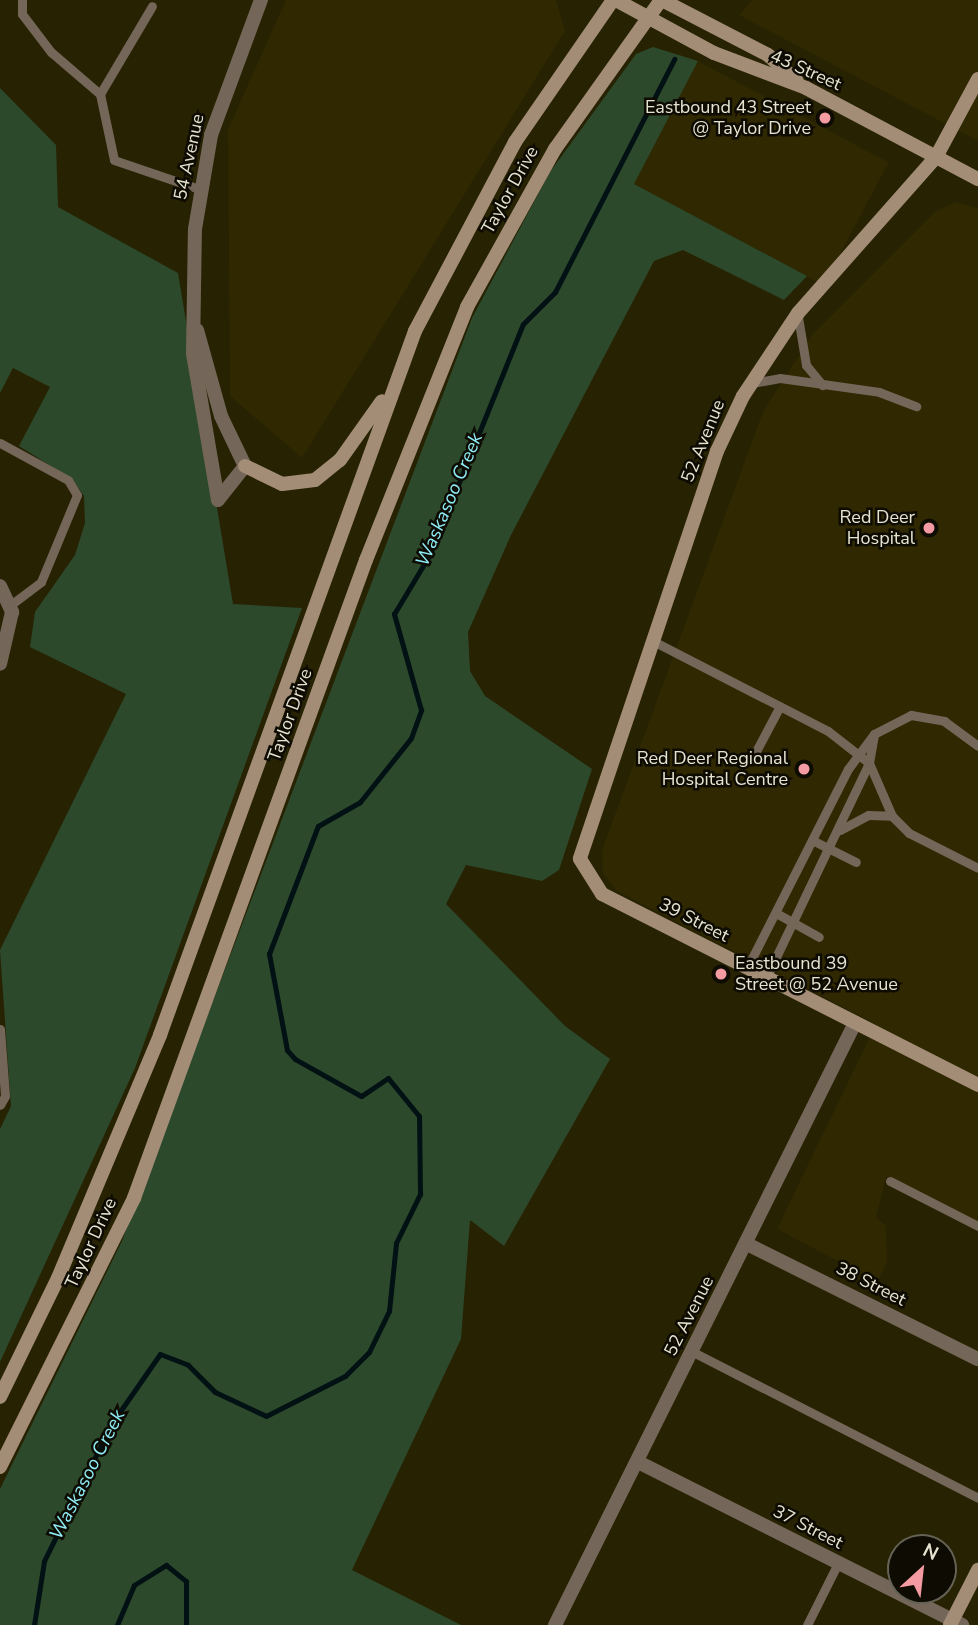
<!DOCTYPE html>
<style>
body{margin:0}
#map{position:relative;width:978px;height:1625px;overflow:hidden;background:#272202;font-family:"Nunito Sans",sans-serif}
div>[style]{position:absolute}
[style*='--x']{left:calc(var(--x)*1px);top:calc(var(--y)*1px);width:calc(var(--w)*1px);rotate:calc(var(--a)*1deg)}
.built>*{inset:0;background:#2f2800;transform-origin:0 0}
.green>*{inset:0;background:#2d492c}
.stream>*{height:5px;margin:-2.5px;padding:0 2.5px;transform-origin:2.5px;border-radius:2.5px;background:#021113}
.lane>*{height:9px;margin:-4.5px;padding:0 4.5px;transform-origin:4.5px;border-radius:4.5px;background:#746658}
.street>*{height:14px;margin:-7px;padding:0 7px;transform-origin:7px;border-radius:7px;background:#746658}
.secondary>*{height:14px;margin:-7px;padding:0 7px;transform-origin:7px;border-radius:7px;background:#a38d77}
.dots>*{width:19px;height:19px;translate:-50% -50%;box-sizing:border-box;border:4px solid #0d0b02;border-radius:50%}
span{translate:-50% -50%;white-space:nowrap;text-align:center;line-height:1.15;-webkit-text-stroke:5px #0d0b02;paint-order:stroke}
.street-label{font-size:18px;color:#e6e4d1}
.poi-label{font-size:18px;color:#e6e4d1}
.right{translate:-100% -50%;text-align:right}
.left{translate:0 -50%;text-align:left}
.water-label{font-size:19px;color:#8fedf8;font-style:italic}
.north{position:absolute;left:887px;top:1534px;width:70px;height:70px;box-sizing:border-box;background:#0d0b02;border:2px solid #646255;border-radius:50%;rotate:27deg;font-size:19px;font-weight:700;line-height:28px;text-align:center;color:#e6e4d1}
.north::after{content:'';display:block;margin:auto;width:24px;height:32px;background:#f49aa3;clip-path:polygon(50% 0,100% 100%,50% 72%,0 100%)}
</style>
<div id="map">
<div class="built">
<div style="clip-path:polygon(286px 0,556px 0,565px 31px,302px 458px,230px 396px,228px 129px)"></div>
<div style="clip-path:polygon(753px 0,978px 0,978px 141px,739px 15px)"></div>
<div style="left:698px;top:61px;width:216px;height:139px;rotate:28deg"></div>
<div style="clip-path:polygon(955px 202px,978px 208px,978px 1224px,886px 1177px,876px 1217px,886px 1226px,887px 1261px,878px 1282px,777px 1229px,876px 1024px,617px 891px,603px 874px,602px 850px,763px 412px,812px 335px,935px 212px)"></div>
</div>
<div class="green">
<div style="clip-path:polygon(653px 47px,698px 61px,634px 184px,807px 276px,784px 300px,683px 250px,654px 261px,511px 535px,468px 632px,470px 671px,485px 696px,592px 769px,559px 870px,542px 881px,466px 865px,446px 904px,565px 1026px,610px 1059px,504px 1246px,470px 1220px,461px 1339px,352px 1570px,461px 1625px,0 1625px,0 1489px,122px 1241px,472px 318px,550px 172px,636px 54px)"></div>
<div style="clip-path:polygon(0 88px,56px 145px,58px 207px,178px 273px,233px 604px,302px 608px,135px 1068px,0 1362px,0 1129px,11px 1106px,0 950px,126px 694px,30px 647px,35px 612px,75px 555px,85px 523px,84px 496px,73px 480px,19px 446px,50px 387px,13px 368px,0 393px)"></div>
</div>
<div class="stream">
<div style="--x:34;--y:1625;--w:65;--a:-81.1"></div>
<div style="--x:44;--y:1561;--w:154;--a:-63.8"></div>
<div style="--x:112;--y:1423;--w:84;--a:-55.2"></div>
<div style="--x:160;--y:1354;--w:30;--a:21"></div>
<div style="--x:188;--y:1365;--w:38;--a:45"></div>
<div style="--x:215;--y:1392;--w:56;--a:25.2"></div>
<div style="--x:266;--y:1416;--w:89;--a:-26.9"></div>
<div style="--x:345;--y:1376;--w:34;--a:-45"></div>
<div style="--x:369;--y:1352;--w:46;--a:-64"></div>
<div style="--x:389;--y:1311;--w:68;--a:-84.1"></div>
<div style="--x:396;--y:1243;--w:55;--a:-63.9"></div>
<div style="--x:420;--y:1194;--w:78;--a:-90.7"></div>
<div style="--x:419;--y:1116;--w:49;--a:-129.2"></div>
<div style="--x:388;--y:1078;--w:32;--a:146"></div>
<div style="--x:361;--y:1096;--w:76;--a:-150.7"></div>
<div style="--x:295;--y:1059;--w:12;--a:-132"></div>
<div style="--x:287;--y:1050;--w:98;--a:-100.6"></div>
<div style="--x:269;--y:954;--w:137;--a:-69.1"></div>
<div style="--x:318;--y:826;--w:48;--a:-29.7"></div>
<div style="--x:360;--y:802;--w:82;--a:-51.4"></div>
<div style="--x:411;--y:738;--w:30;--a:-70"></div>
<div style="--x:421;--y:710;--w:100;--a:-105.7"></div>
<div style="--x:394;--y:614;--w:70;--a:-59"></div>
<div style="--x:430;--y:554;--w:248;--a:-68"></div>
<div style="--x:523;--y:324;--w:45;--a:-45"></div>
<div style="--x:555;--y:292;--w:262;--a:-62.9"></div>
<div style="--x:117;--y:1625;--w:43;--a:-67"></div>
<div style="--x:134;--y:1585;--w:38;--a:-32"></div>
<div style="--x:166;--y:1565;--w:26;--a:39"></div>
<div style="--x:186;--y:1581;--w:44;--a:90"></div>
</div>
<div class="lane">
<div style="--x:22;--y:0;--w:14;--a:90"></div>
<div style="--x:22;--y:14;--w:48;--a:52.7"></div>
<div style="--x:51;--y:52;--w:65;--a:40.6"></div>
<div style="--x:100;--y:94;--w:67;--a:78"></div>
<div style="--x:114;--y:160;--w:90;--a:18.8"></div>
<div style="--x:100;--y:94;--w:102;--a:-59.4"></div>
<div style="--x:798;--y:317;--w:49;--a:80.5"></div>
<div style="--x:806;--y:365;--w:26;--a:51"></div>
<div style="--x:752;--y:383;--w:28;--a:-10"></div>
<div style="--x:780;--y:378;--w:100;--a:8"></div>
<div style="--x:879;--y:392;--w:40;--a:21"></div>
<div style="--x:0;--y:443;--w:77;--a:28.6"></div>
<div style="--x:68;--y:480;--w:17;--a:59"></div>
<div style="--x:77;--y:495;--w:94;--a:112.5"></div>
<div style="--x:41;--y:582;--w:38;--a:143"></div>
<div style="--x:651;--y:640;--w:199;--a:27.2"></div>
<div style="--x:828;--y:731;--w:52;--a:38"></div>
<div style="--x:869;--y:763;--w:58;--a:66.5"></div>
<div style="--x:892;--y:816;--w:24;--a:45"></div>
<div style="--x:909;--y:833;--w:77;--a:26.9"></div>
<div style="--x:754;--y:755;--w:55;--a:-62"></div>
<div style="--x:840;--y:830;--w:32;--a:-28"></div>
<div style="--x:868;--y:815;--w:24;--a:2"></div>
<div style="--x:812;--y:840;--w:49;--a:26.6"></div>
<div style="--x:776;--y:913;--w:49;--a:29.2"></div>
<div style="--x:747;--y:968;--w:223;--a:-63.1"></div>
<div style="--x:848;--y:769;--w:44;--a:-53.4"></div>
<div style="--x:874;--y:734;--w:42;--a:-27.2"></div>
<div style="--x:911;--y:715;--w:34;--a:10"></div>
<div style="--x:944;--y:721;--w:42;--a:36.3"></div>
<div style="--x:766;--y:978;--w:238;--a:-64.4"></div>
<div style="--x:869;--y:763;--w:27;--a:-80"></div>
<div style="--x:0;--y:1029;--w:67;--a:85.7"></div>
<div style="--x:5;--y:1096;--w:10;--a:119"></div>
<div style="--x:890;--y:1181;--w:99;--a:27.1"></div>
<div style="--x:693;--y:1352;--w:320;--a:27.1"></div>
<div style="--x:807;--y:1625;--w:69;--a:-63.4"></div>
</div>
<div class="street">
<div style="--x:197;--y:330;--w:89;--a:74.4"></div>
<div style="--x:221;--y:416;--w:55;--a:64.4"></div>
<div style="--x:245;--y:466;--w:43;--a:128.5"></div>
<div style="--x:218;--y:500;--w:149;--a:-99.7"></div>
<div style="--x:193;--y:353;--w:124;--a:-89.1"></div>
<div style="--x:195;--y:229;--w:95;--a:-80.3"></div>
<div style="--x:211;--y:135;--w:144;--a:-69.7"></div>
<div style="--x:0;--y:586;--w:29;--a:65"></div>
<div style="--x:12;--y:612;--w:53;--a:103"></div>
<div style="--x:747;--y:1244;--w:258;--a:26.5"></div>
<div style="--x:638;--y:1462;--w:363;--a:26.7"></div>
<div style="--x:555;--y:1625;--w:673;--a:-63.51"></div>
</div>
<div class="secondary">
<div style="--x:616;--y:0;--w:111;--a:28.4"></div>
<div style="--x:714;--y:53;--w:98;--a:20.8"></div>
<div style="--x:806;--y:88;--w:195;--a:27.9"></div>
<div style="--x:662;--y:0;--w:119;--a:27.4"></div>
<div style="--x:768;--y:55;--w:39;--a:42"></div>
<div style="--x:978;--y:79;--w:89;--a:118.3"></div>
<div style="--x:936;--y:157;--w:208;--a:131.5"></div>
<div style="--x:798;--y:313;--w:100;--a:123.5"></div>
<div style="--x:743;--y:396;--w:61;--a:115.3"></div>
<div style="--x:717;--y:451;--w:430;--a:108.6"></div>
<div style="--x:580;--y:859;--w:41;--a:57.8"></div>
<div style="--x:602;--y:894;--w:422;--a:26.9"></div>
<div style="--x:245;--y:466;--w:41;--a:25.9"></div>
<div style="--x:282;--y:484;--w:33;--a:-7"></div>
<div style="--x:315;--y:480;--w:32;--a:-39"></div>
<div style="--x:340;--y:460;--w:72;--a:-54.6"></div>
<div style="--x:0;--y:1397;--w:132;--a:-64"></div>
<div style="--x:58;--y:1278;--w:264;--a:-67.2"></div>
<div style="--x:160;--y:1035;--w:749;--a:-70.09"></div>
<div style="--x:415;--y:331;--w:214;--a:-62.1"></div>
<div style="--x:515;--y:142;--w:173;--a:-55.4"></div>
<div style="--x:0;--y:1467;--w:301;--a:-63.5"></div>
<div style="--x:134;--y:1198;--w:679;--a:-70.02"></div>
<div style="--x:366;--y:560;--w:272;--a:-68.2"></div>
<div style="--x:467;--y:307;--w:181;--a:-60.9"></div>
<div style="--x:555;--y:149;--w:183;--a:-54.6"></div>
<div style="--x:950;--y:1625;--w:62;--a:-63"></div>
</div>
<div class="dots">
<div style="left:825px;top:118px;background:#f49aa3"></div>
<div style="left:929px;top:528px;background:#f49aa3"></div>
<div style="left:804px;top:769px;background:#f49aa3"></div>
<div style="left:721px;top:974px;background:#f49aa3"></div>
</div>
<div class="street-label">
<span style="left:806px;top:70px;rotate:24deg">43 Street</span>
<span style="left:189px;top:157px;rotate:-78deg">54 Avenue</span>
<span style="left:510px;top:190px;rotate:-61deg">Taylor Drive</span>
<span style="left:703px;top:441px;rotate:-68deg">52 Avenue</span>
<span style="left:290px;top:715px;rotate:-70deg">Taylor Drive</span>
<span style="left:694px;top:920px;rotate:27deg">39 Street</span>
<span style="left:91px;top:1243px;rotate:-65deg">Taylor Drive</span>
<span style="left:871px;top:1284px;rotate:27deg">38 Street</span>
<span style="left:689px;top:1316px;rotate:-63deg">52 Avenue</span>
<span style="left:808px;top:1527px;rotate:27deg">37 Street</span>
</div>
<div class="poi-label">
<span class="right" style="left:811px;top:118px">Eastbound 43 Street<br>@ Taylor Drive</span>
<span class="right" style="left:915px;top:528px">Red Deer<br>Hospital</span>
<span class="right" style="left:788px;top:769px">Red Deer Regional<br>Hospital Centre</span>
<span class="left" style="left:735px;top:974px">Eastbound 39<br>Street @ 52 Avenue</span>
</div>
<div class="water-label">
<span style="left:450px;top:500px;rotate:-67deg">Waskasoo Creek</span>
<span style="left:88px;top:1475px;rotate:-63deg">Waskasoo Creek</span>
</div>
<div class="north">N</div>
</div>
